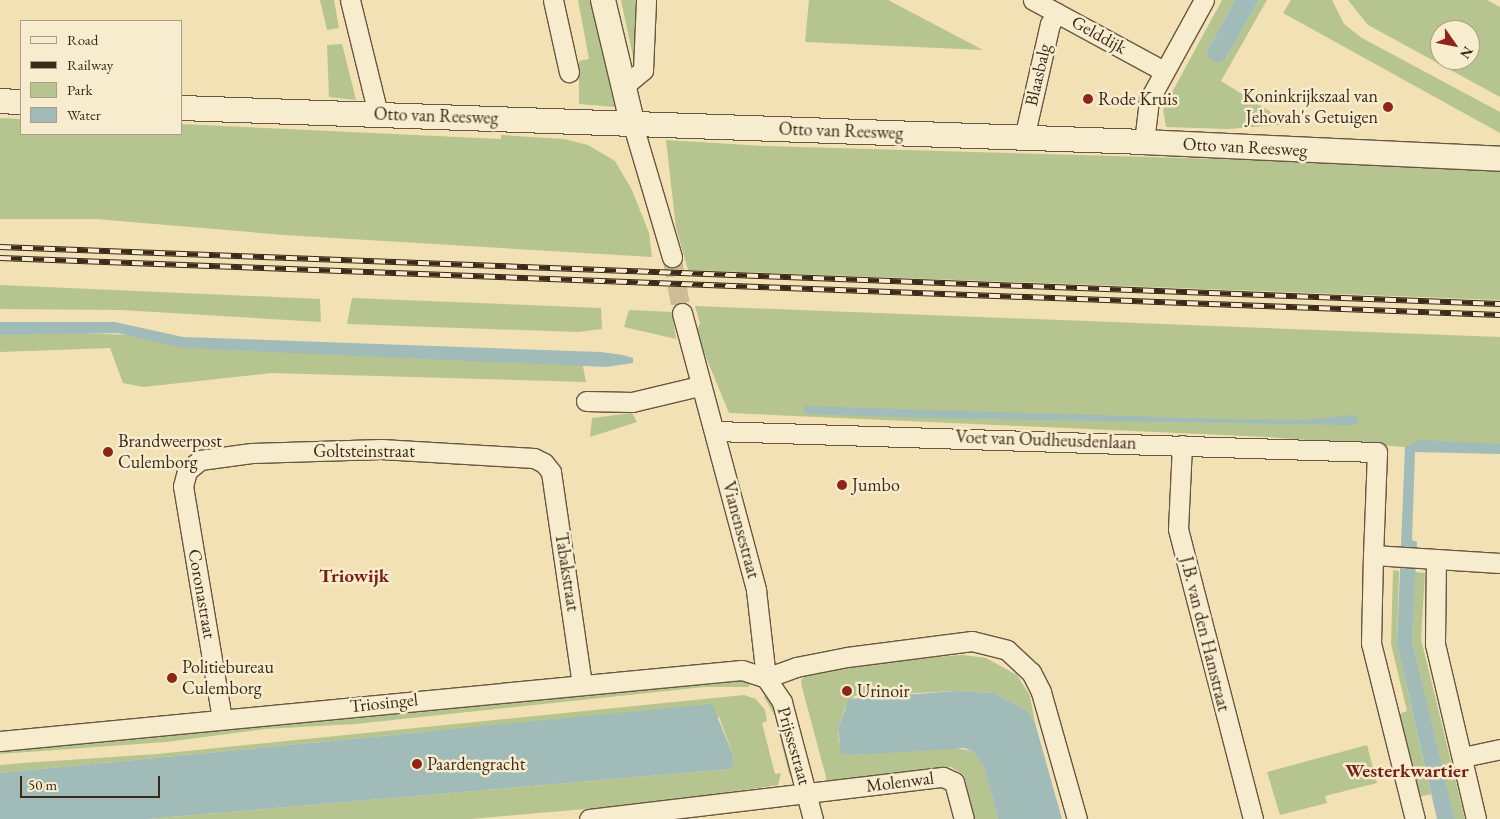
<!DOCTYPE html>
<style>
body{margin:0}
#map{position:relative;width:1500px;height:819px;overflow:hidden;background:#f2e1b4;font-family:"EB Garamond",serif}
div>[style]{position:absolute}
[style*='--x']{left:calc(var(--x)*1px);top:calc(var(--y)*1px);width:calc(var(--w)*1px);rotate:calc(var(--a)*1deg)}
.green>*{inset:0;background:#b6c490}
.water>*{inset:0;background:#a0bbb8}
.minor-tunnel>*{height:19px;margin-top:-9.5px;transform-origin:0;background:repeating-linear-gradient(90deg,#cdbc95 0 19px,transparent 0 28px)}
.roads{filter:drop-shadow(1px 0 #695740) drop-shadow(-1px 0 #695740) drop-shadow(0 1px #695740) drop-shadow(0 -1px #695740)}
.minor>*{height:19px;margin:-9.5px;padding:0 9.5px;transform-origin:9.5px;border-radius:9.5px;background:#f7ecce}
.tertiary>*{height:24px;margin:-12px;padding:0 12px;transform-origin:12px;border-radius:12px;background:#f7ecce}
.rail>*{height:5.5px;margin-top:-2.75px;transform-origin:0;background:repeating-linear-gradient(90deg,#f7ecce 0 11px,#3b2919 0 22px);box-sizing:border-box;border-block:1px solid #3b2919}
.dots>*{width:14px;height:14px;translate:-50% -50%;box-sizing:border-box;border:2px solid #f7ecce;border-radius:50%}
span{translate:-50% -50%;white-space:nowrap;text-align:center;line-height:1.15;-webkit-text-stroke:5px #f7ecce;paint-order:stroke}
.street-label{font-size:18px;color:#3b2919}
.poi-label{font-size:18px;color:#3b2919}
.right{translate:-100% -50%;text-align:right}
.left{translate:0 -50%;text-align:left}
.neighbourhood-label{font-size:19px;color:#7a1f14;font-weight:700}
.legend{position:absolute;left:20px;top:20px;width:162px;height:115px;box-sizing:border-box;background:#f7ecce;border:1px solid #ac9e86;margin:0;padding:6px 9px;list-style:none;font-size:15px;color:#3b2919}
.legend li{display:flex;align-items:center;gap:10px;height:25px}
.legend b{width:25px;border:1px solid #ac9e86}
.north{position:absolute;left:1430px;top:20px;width:50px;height:50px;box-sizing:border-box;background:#f7ecce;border:1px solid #ac9e86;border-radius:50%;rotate:123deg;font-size:14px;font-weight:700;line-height:20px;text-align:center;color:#3b2919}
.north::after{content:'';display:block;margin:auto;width:18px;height:22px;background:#8f2418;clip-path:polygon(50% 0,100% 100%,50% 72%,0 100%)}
.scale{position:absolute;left:20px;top:776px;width:140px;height:22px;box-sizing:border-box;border:2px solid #3b2919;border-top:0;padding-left:6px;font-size:15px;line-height:18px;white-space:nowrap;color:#3b2919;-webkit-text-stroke:4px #f7ecce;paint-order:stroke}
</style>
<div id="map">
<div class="green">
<div style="clip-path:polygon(320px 0,334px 0,339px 28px,327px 30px)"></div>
<div style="clip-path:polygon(578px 0,590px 0,615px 107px,579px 104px,579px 61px,589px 59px)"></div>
<div style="clip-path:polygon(621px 0,636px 0,634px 61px)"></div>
<div style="clip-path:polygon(809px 0,888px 0,983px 50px,805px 42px)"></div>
<div style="clip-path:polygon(1222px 0,1235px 0,1207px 51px,1226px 58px,1259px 0,1267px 0,1221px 81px,1290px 124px,1228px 129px,1166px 127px,1163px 109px)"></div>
<div style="clip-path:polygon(1291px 0,1332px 0,1344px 24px,1362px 38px,1500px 112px,1500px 133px,1283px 13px)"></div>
<div style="clip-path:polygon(evenodd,1348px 0,1487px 0,1500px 7px,1500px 97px,1368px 25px,1348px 0,1440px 30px,1470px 30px,1470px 60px,1440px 60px,1440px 30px)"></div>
<div style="clip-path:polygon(342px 44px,356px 100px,329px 97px,327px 45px)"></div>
<div style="clip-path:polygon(0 118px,21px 119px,21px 134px,181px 134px,181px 124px,501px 139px,501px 135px,564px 139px,588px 145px,615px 161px,632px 190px,649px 233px,652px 257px,284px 235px,96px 219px,0 219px)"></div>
<div style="clip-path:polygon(666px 140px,765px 146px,1500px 167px,1500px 300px,688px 270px,676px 228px)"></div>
<div style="clip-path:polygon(0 285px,320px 299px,321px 322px,121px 310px,0 309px)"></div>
<div style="clip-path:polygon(352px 298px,601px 308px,602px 329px,578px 332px,347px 324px)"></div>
<div style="clip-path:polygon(695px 306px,1500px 337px,1500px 448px,1405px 447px,1267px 437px,729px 413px,696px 333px,700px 323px)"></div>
<div style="clip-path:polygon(629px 310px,672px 312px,676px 339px,624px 327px)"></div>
<div style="clip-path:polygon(0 329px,581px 356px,586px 382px,272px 373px,143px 387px,123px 383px,110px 348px,0 352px)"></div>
<div style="clip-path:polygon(632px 413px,637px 422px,590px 437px,592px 418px)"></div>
<div style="clip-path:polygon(1393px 570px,1399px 571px,1397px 644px,1431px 794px,1418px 797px,1396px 715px,1407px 711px,1391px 644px)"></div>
<div style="clip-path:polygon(1415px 572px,1425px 573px,1421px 639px,1465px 819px,1455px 819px,1412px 640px)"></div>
<div style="clip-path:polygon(963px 655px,986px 658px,1017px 675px,1030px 696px,1035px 723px,1028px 711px,994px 693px,956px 691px,854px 696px,845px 708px,838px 728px,839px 742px,855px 755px,951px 747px,972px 751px,984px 766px,998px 819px,973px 819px,964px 775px,951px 767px,827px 781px,802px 687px,801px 680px,807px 674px,894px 660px)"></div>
<div style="clip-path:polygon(727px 677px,750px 679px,749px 687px,704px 687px,355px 724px,265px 729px,166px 742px,0 754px,0 749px)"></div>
<div style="clip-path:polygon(769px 691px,798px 782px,789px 774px,775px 716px,764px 697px)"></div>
<div style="clip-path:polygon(744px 695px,756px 699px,765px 710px,767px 721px,762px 723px,775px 774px,781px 773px,778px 785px,654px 803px,471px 819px,147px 819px,731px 769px,734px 757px,719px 717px,434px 731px,0 773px,0 765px,23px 763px,157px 754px)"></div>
<div style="clip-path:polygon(1367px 745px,1377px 783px,1325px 796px,1327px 803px,1280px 815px,1267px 772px)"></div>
</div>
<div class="water">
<div style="clip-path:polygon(1235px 0,1259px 0,1226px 58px,1218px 63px,1208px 58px,1207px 51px)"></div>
<div style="clip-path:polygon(0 322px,115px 322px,183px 337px,601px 352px,623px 355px,633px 358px,633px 363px,606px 367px,183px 348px,117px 333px,0 335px)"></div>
<div style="clip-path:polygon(805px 406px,1221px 419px,1306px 420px,1352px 415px,1358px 418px,1357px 424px,1351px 425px,930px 418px,804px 414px)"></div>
<div style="clip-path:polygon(1419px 440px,1500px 444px,1500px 454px,1415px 452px,1412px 540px,1417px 542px,1412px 640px,1455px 819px,1437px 819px,1397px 644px,1405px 447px)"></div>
<div style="clip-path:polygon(956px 691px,994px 693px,1028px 711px,1035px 723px,1062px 819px,998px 819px,984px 766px,972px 751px,964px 748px,855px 755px,841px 753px,838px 728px,849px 699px)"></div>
<div style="clip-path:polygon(712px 704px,734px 757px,731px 769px,147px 819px,0 819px,0 773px)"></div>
</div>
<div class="minor-tunnel">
<div style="--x:672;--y:257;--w:57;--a:79.9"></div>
</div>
<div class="roads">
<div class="minor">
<div style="--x:350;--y:0;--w:117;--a:76.2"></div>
<div style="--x:553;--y:0;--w:74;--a:77.5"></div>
<div style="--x:1033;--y:0;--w:149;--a:28.5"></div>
<div style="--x:624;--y:86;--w:25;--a:-40"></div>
<div style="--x:643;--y:70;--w:70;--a:-87.5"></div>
<div style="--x:632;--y:122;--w:141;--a:73.5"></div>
<div style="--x:1024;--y:138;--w:117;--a:-77.2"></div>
<div style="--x:1050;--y:24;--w:13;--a:-58"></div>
<div style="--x:1144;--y:142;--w:42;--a:-83.2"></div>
<div style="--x:1149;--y:100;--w:114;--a:-61.2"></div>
<div style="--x:682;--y:313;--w:287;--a:75"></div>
<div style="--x:756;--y:590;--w:89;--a:83.5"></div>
<div style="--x:586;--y:401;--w:46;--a:1.2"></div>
<div style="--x:632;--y:402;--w:69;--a:-13.4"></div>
<div style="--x:715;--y:431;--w:662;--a:1.82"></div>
<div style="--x:1377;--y:452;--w:103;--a:92.2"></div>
<div style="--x:1373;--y:555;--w:127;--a:3.6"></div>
<div style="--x:1182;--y:445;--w:84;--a:92.7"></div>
<div style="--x:1178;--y:529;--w:300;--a:75.5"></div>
<div style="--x:1373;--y:555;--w:88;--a:91.3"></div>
<div style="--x:1371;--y:643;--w:181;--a:76"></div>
<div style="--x:1436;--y:559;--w:85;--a:90.7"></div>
<div style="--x:1435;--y:644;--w:180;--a:76.8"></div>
<div style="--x:766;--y:678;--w:32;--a:-20"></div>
<div style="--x:796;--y:667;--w:52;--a:-11.1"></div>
<div style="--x:847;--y:657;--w:126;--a:-7.3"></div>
<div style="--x:972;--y:641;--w:36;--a:14"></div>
<div style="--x:1007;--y:650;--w:33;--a:43"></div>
<div style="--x:1031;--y:672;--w:22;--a:63"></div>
<div style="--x:1041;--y:692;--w:132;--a:74.2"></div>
<div style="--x:222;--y:719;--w:236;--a:-99.5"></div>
<div style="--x:183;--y:486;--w:16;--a:-75"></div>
<div style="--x:187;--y:471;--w:17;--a:-40"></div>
<div style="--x:200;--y:460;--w:52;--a:-7.7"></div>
<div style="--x:252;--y:453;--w:129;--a:-1.8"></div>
<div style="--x:381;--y:449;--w:153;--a:3.4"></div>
<div style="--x:534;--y:458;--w:11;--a:27"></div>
<div style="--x:544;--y:463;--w:11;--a:52"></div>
<div style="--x:551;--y:472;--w:214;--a:81.7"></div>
<div style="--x:0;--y:741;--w:745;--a:-5.47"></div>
<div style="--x:742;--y:670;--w:25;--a:18"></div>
<div style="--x:766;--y:678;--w:29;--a:56"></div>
<div style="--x:782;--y:702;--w:121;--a:75.2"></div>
<div style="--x:1463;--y:757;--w:38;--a:-12"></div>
<div style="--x:589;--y:819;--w:356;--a:-6.8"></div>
<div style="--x:943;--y:777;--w:12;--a:24"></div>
<div style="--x:954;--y:782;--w:38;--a:75"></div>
</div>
<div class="tertiary">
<div style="--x:603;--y:0;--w:125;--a:76.6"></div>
<div style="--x:0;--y:101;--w:21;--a:3"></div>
<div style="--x:181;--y:108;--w:964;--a:2.02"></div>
<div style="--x:1144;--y:142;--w:356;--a:2.7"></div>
</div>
</div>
<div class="rail">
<div style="--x:0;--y:247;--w:1501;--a:2.18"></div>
<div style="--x:0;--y:258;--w:1501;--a:2.18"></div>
</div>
<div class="dots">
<div style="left:1088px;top:99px;background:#8f2418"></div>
<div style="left:1388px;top:107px;background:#8f2418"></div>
<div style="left:108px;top:452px;background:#8f2418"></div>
<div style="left:842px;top:485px;background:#8f2418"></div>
<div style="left:172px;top:678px;background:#8f2418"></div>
<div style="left:847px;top:691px;background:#8f2418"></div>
<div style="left:417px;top:764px;background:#8f2418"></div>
</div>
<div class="street-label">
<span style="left:1099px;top:35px;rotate:29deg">Gelddijk</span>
<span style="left:1038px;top:75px;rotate:-77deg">Blaasbalg</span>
<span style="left:436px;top:116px;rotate:2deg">Otto van Reesweg</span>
<span style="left:841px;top:131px;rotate:2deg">Otto van Reesweg</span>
<span style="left:1245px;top:147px;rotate:3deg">Otto van Reesweg</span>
<span style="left:1046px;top:440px;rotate:2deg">Voet van Oudheusdenlaan</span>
<span style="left:364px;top:451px">Goltsteinstraat</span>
<span style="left:741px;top:530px;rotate:75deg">Vianensestraat</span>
<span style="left:567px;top:572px;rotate:81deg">Tabakstraat</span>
<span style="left:202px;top:594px;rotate:80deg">Coronastraat</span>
<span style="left:1205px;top:634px;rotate:76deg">J.B. van den Hamstraat</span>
<span style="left:384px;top:703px;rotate:-6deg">Triosingel</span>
<span style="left:794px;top:746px;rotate:74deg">Prijssestraat</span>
<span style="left:900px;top:782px;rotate:-7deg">Molenwal</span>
</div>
<div class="poi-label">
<span class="right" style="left:1378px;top:107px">Koninkrijkszaal van<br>Jehovah's Getuigen</span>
<span class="left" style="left:1098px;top:99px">Rode Kruis</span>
<span class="left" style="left:118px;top:452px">Brandweerpost<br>Culemborg</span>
<span class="left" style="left:852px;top:485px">Jumbo</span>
<span class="left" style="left:182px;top:678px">Politiebureau<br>Culemborg</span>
<span class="left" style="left:857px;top:691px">Urinoir</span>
<span class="left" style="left:427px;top:764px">Paardengracht</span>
</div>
<div class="neighbourhood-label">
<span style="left:354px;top:576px">Triowijk</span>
<span style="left:1407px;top:771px">Westerkwartier</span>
</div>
<ul class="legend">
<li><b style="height:6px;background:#f7ecce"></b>Road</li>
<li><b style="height:6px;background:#3b2919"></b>Railway</li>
<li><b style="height:14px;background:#b6c490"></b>Park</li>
<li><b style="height:14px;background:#a0bbb8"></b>Water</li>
</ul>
<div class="north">N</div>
<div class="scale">50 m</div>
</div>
